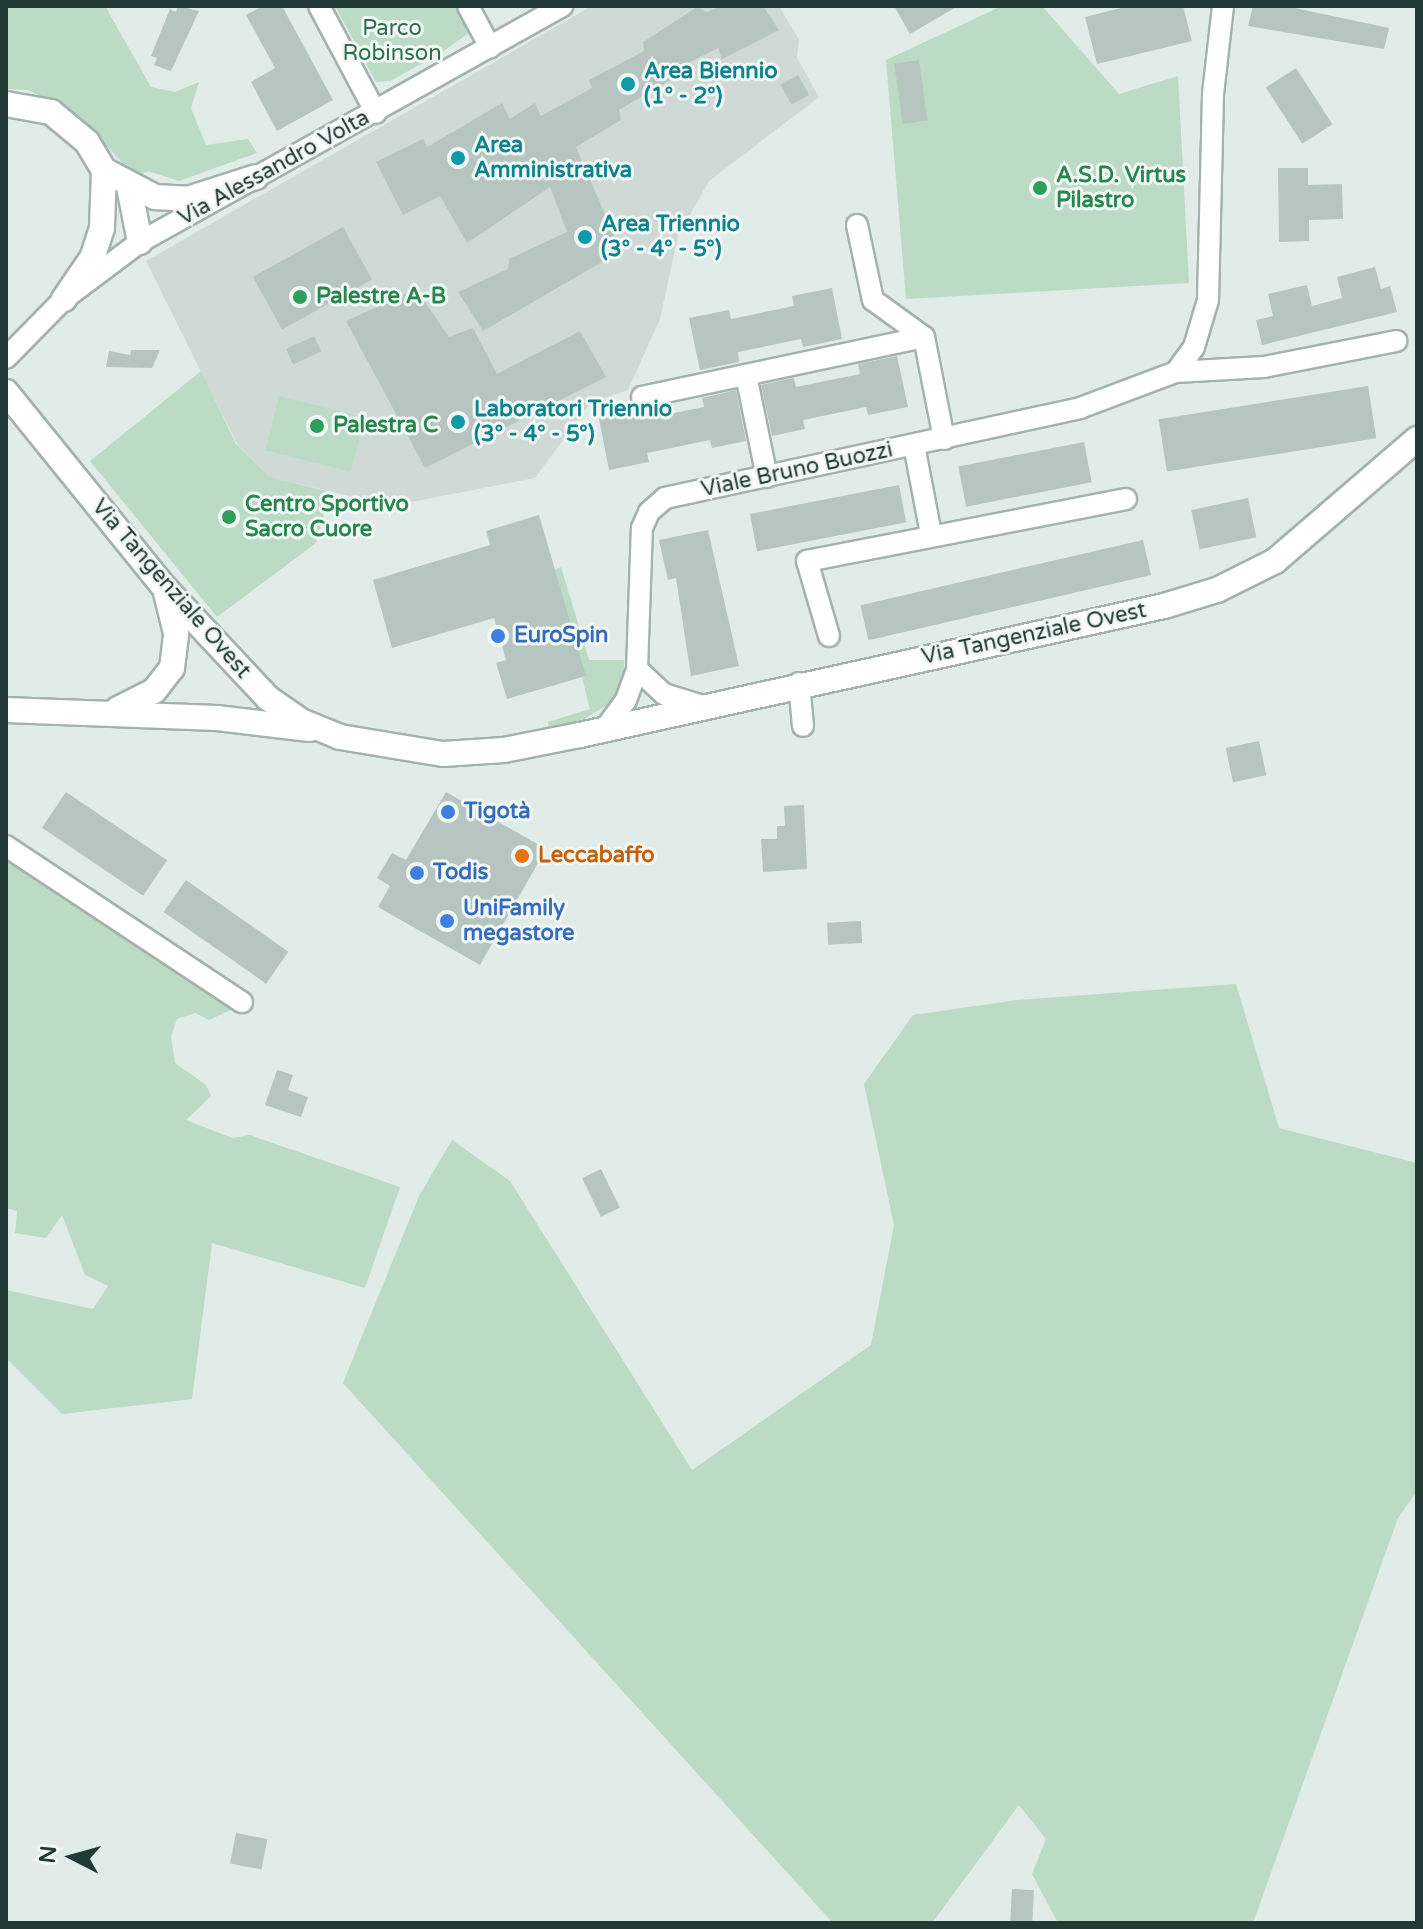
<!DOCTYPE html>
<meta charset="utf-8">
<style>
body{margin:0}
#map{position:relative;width:1423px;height:1929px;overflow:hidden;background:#e1ebe7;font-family:"Varela Round",sans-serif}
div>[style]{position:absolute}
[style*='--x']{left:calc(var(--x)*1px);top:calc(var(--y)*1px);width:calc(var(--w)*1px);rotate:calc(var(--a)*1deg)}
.built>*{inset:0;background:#cfdad6}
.green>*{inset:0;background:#bbdbc5;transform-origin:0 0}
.building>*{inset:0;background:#b7c5c0;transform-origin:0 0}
.roads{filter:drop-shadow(2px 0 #a4b2ae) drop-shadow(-2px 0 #a4b2ae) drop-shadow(0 2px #a4b2ae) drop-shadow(0 -2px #a4b2ae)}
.minor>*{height:20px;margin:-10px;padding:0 10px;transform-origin:10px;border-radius:10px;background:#fff}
.secondary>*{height:24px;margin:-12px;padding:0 12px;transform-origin:12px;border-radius:12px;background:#fff}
.dots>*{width:22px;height:22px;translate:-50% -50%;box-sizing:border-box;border:4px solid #f1f7f5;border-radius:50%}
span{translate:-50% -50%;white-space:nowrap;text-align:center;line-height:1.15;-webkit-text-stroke:6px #f1f7f5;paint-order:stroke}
.park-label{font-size:22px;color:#2f6e4b}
.culture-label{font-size:22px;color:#0d838f;font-weight:700}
.left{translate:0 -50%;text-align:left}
.street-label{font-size:22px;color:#223a35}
.leisure-label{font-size:22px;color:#27864d;font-weight:700}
.shop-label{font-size:22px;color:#366cbe;font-weight:700}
.food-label{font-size:22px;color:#c56008;font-weight:700}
.frame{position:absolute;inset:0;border:8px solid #223a35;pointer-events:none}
.north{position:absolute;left:32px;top:1817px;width:80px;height:80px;-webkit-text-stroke:6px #f1f7f5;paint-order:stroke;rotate:276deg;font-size:22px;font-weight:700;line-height:32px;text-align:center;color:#223a35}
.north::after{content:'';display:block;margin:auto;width:28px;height:36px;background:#223a35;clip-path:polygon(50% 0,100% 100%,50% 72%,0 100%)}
</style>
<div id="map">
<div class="built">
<div style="clip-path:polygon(592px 6px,779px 6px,799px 40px,797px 58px,819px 97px,709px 181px,678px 236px,660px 319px,628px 390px,590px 403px,535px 478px,391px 506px,270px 477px,237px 444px,146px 261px)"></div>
</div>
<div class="green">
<div style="clip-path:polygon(6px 6px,105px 6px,151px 87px,175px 92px,199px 82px,191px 108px,206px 145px,248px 139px,257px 153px,179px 181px,148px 171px,136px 177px,77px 115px,28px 90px,6px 89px)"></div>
<div style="clip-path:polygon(335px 6px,460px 6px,473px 30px,438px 55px,390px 81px,376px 82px)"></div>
<div style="clip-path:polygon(1002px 6px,1042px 6px,1119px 94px,1178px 76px,1189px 283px,906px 299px,886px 60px)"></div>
<div style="clip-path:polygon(201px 371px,236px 444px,270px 477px,330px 492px,316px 543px,217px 617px,90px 461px)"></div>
<div style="left:279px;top:396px;width:88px;height:56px;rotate:14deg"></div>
<div style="clip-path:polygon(561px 567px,589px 660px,624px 660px,624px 668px,622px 684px,607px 705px,579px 722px,549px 729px,548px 722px,590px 709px,555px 570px)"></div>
<div style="clip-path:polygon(6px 856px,235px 1008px,209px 1020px,195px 1013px,177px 1019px,171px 1037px,175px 1063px,206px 1085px,211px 1096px,186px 1120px,232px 1138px,250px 1135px,400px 1187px,365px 1288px,212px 1243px,192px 1399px,62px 1414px,6px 1358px,6px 1290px,93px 1309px,108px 1286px,85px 1275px,62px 1215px,46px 1238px,15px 1233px,17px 1211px,6px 1208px)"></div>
<div style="clip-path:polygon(1236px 984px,1279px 1128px,1417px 1163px,1417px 1491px,1398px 1518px,1253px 1923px,1058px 1923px,1032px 1874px,1046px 1839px,1019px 1805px,932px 1923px,832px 1922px,343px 1383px,419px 1196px,452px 1140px,510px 1181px,692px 1470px,871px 1345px,894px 1225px,864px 1084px,913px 1015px,1017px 1000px)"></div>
</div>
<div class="building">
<div style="clip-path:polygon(178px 6px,199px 11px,171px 71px,154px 65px,157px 58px,151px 56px,170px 9px,176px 12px)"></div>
<div style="clip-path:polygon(263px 6px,282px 6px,333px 100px,277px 131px,251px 82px,275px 68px,246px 15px)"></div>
<div style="clip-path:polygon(722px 6px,763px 6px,779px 30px,722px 59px,718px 48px,673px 71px,674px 78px,619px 110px,621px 120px,576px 147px,621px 251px,483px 331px,458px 292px,508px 269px,509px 259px,567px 232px,550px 187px,467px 243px,440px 196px,403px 215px,376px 162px,423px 139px,427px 147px,502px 103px,510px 119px,535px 103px,541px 116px,592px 88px,589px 80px,644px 51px,643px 42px,697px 7px,707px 12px)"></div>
<div style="clip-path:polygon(894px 6px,958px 6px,910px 34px)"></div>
<div style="clip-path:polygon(1129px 6px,1183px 6px,1192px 41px,1097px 64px,1085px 17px)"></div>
<div style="clip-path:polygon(1253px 6px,1285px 6px,1389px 28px,1384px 49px,1248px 26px)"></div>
<div style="left:919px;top:60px;width:61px;height:25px;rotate:82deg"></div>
<div style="left:1296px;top:68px;width:67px;height:36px;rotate:57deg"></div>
<div style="left:798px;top:75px;width:23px;height:20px;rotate:61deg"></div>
<div style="clip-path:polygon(1278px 168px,1308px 168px,1308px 185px,1342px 184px,1343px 219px,1309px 220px,1309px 241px,1279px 242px)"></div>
<div style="left:343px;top:227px;width:60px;height:103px;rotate:61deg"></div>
<div style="clip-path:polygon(1375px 267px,1381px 289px,1390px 286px,1397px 312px,1262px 345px,1256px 320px,1273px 316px,1268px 294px,1307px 285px,1312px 306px,1342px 298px,1337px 277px)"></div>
<div style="clip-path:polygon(832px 288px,842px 339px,803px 347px,801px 339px,738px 352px,739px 362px,700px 370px,689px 318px,729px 310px,731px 319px,794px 306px,792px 296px)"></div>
<div style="clip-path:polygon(416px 289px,449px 337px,473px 328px,497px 374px,580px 331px,606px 377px,425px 468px,346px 321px)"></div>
<div style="left:314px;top:336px;width:17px;height:31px;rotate:65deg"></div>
<div style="clip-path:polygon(131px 350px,160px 350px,152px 368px,106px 367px,109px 351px,130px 355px)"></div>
<div style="clip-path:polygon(897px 356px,908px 407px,868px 415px,866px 407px,803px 420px,805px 429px,772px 436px,761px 385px,794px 378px,796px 387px,860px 374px,858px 364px)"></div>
<div style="left:1368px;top:386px;width:53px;height:212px;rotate:81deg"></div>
<div style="clip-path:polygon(736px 390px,746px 441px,712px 448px,710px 440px,647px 453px,649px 462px,609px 470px,599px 419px,638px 411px,640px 420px,704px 407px,702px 398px)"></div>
<div style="left:1084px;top:442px;width:41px;height:128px;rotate:79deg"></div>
<div style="left:899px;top:485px;width:38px;height:152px;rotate:79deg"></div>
<div style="left:1248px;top:498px;width:40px;height:58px;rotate:78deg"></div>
<div style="clip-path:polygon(539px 515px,586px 676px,507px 699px,496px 663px,506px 660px,494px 618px,392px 648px,373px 580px,490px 545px,486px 531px)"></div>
<div style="clip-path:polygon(708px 530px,739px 666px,691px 676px,676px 578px,668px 580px,659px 540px)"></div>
<div style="left:1143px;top:540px;width:36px;height:290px;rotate:77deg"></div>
<div style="left:1259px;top:741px;width:35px;height:34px;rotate:78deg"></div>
<div style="left:66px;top:792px;width:122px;height:43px;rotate:34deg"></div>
<div style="clip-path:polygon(446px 792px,546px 849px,480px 965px,378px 907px,390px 886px,377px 878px,392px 853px,406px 860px)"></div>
<div style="clip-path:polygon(804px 805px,807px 869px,763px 872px,761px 839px,777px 839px,777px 826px,785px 826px,784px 806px)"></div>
<div style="left:186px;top:880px;width:125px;height:39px;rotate:35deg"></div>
<div style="left:861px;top:921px;width:22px;height:34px;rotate:87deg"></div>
<div style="clip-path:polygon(277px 1070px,293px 1075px,288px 1090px,308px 1097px,301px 1117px,265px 1105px)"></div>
<div style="left:601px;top:1169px;width:43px;height:21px;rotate:64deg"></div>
<div style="left:236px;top:1833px;width:32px;height:31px;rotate:11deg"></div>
<div style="left:1012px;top:1889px;width:22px;height:34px;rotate:3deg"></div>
</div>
<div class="roads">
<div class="minor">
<div style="--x:319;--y:6;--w:121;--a:62"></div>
<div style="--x:468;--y:6;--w:47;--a:61.8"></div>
<div style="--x:857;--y:225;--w:77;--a:78"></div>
<div style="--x:873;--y:300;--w:63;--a:36"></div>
<div style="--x:924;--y:337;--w:104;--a:78.9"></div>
<div style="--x:6;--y:358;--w:83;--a:-45.5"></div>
<div style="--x:64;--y:299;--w:95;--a:-36.9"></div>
<div style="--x:140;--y:242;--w:484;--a:-29.2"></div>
<div style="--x:1176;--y:372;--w:88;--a:-3.3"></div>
<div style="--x:1264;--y:367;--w:135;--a:-11.1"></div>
<div style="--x:746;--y:375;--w:104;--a:78.4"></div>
<div style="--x:642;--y:397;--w:288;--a:-12"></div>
<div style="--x:914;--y:445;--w:91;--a:79.2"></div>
<div style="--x:829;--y:636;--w:78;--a:-106.3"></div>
<div style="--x:807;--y:561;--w:325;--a:-11"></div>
<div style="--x:637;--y:669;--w:37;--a:43"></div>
<div style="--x:664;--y:694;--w:41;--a:17.1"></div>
<div style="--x:799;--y:683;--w:43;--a:84.7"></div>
<div style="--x:605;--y:729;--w:36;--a:-54"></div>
<div style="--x:626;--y:700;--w:33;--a:-70"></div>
<div style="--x:637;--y:669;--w:141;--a:-88"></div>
<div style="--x:642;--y:528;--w:17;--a:-66"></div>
<div style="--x:649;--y:512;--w:21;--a:-41"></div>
<div style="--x:665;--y:498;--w:425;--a:-12.2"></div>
<div style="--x:1080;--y:408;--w:103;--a:-20.6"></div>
<div style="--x:1176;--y:372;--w:31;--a:-54"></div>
<div style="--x:1194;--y:347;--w:49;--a:-73.4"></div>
<div style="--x:1208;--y:300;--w:206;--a:-88.6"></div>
<div style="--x:1213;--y:94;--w:89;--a:-83.5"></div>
<div style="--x:6;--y:846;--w:283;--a:33.5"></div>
</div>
<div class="secondary">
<div style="--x:6;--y:104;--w:46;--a:10.1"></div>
<div style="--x:51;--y:112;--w:47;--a:39.8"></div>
<div style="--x:87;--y:142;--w:33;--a:59"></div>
<div style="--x:104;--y:170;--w:58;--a:92"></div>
<div style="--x:102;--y:228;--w:32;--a:108"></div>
<div style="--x:92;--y:258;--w:50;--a:124.3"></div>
<div style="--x:104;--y:170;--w:58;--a:27.9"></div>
<div style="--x:155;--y:197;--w:33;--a:3"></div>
<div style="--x:188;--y:199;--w:71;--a:-17.9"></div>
<div style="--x:129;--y:187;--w:56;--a:78.7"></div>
<div style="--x:6;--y:392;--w:251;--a:51"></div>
<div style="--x:164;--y:587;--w:152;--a:46.9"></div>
<div style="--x:268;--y:698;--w:40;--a:34.9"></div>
<div style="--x:301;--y:721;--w:42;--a:22.3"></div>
<div style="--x:340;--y:737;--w:104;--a:9.4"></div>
<div style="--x:443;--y:754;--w:61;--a:-3.8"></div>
<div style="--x:504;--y:750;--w:77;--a:-11.2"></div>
<div style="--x:580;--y:735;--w:598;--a:-12.46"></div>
<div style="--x:1164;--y:606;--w:55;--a:-16.8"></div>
<div style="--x:1217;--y:590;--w:65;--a:-26.6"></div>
<div style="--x:1275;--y:561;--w:187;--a:-40.7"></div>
<div style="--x:118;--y:709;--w:40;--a:-26.6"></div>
<div style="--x:154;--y:691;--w:29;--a:-52"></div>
<div style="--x:172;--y:668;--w:35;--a:-83"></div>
<div style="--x:176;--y:633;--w:41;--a:-104"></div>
<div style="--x:6;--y:710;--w:211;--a:2.2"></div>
<div style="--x:217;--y:718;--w:93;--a:6.8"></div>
</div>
</div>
<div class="dots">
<div style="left:628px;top:84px;background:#0f9aa8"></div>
<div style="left:458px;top:158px;background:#0f9aa8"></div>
<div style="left:1040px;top:188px;background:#2e9e5b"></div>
<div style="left:585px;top:237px;background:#0f9aa8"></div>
<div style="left:300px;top:297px;background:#2e9e5b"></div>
<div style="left:458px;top:422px;background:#0f9aa8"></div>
<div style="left:317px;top:426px;background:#2e9e5b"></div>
<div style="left:229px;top:517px;background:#2e9e5b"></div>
<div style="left:498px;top:636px;background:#3f7fe0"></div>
<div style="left:448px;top:812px;background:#3f7fe0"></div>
<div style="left:522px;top:856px;background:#e8710a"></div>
<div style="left:417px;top:873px;background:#3f7fe0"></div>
<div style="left:447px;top:921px;background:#3f7fe0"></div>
</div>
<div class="park-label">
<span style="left:392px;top:41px">Parco<br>Robinson</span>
</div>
<div class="culture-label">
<span class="left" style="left:644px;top:84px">Area Biennio<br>(1° - 2°)</span>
<span class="left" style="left:474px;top:158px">Area<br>Amministrativa</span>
<span class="left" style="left:601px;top:237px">Area Triennio<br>(3° - 4° - 5°)</span>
<span class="left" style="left:474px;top:422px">Laboratori Triennio<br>(3° - 4° - 5°)</span>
</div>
<div class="street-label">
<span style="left:274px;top:168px;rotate:-29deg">Via Alessandro Volta</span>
<span style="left:797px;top:470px;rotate:-12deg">Viale Bruno Buozzi</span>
<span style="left:171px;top:589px;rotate:49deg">Via Tangenziale Ovest</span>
<span style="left:1034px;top:634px;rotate:-12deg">Via Tangenziale Ovest</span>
</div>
<div class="leisure-label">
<span class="left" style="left:1056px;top:188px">A.S.D. Virtus<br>Pilastro</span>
<span class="left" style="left:316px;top:297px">Palestre A-B</span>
<span class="left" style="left:333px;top:426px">Palestra C</span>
<span class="left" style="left:245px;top:517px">Centro Sportivo<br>Sacro Cuore</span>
</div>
<div class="shop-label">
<span class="left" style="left:514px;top:636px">EuroSpin</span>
<span class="left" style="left:464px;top:812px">Tigotà</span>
<span class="left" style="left:433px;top:873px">Todis</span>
<span class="left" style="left:463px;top:921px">UniFamily<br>megastore</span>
</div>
<div class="food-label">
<span class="left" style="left:538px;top:856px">Leccabaffo</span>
</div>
<div class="frame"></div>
<div class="north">N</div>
</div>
